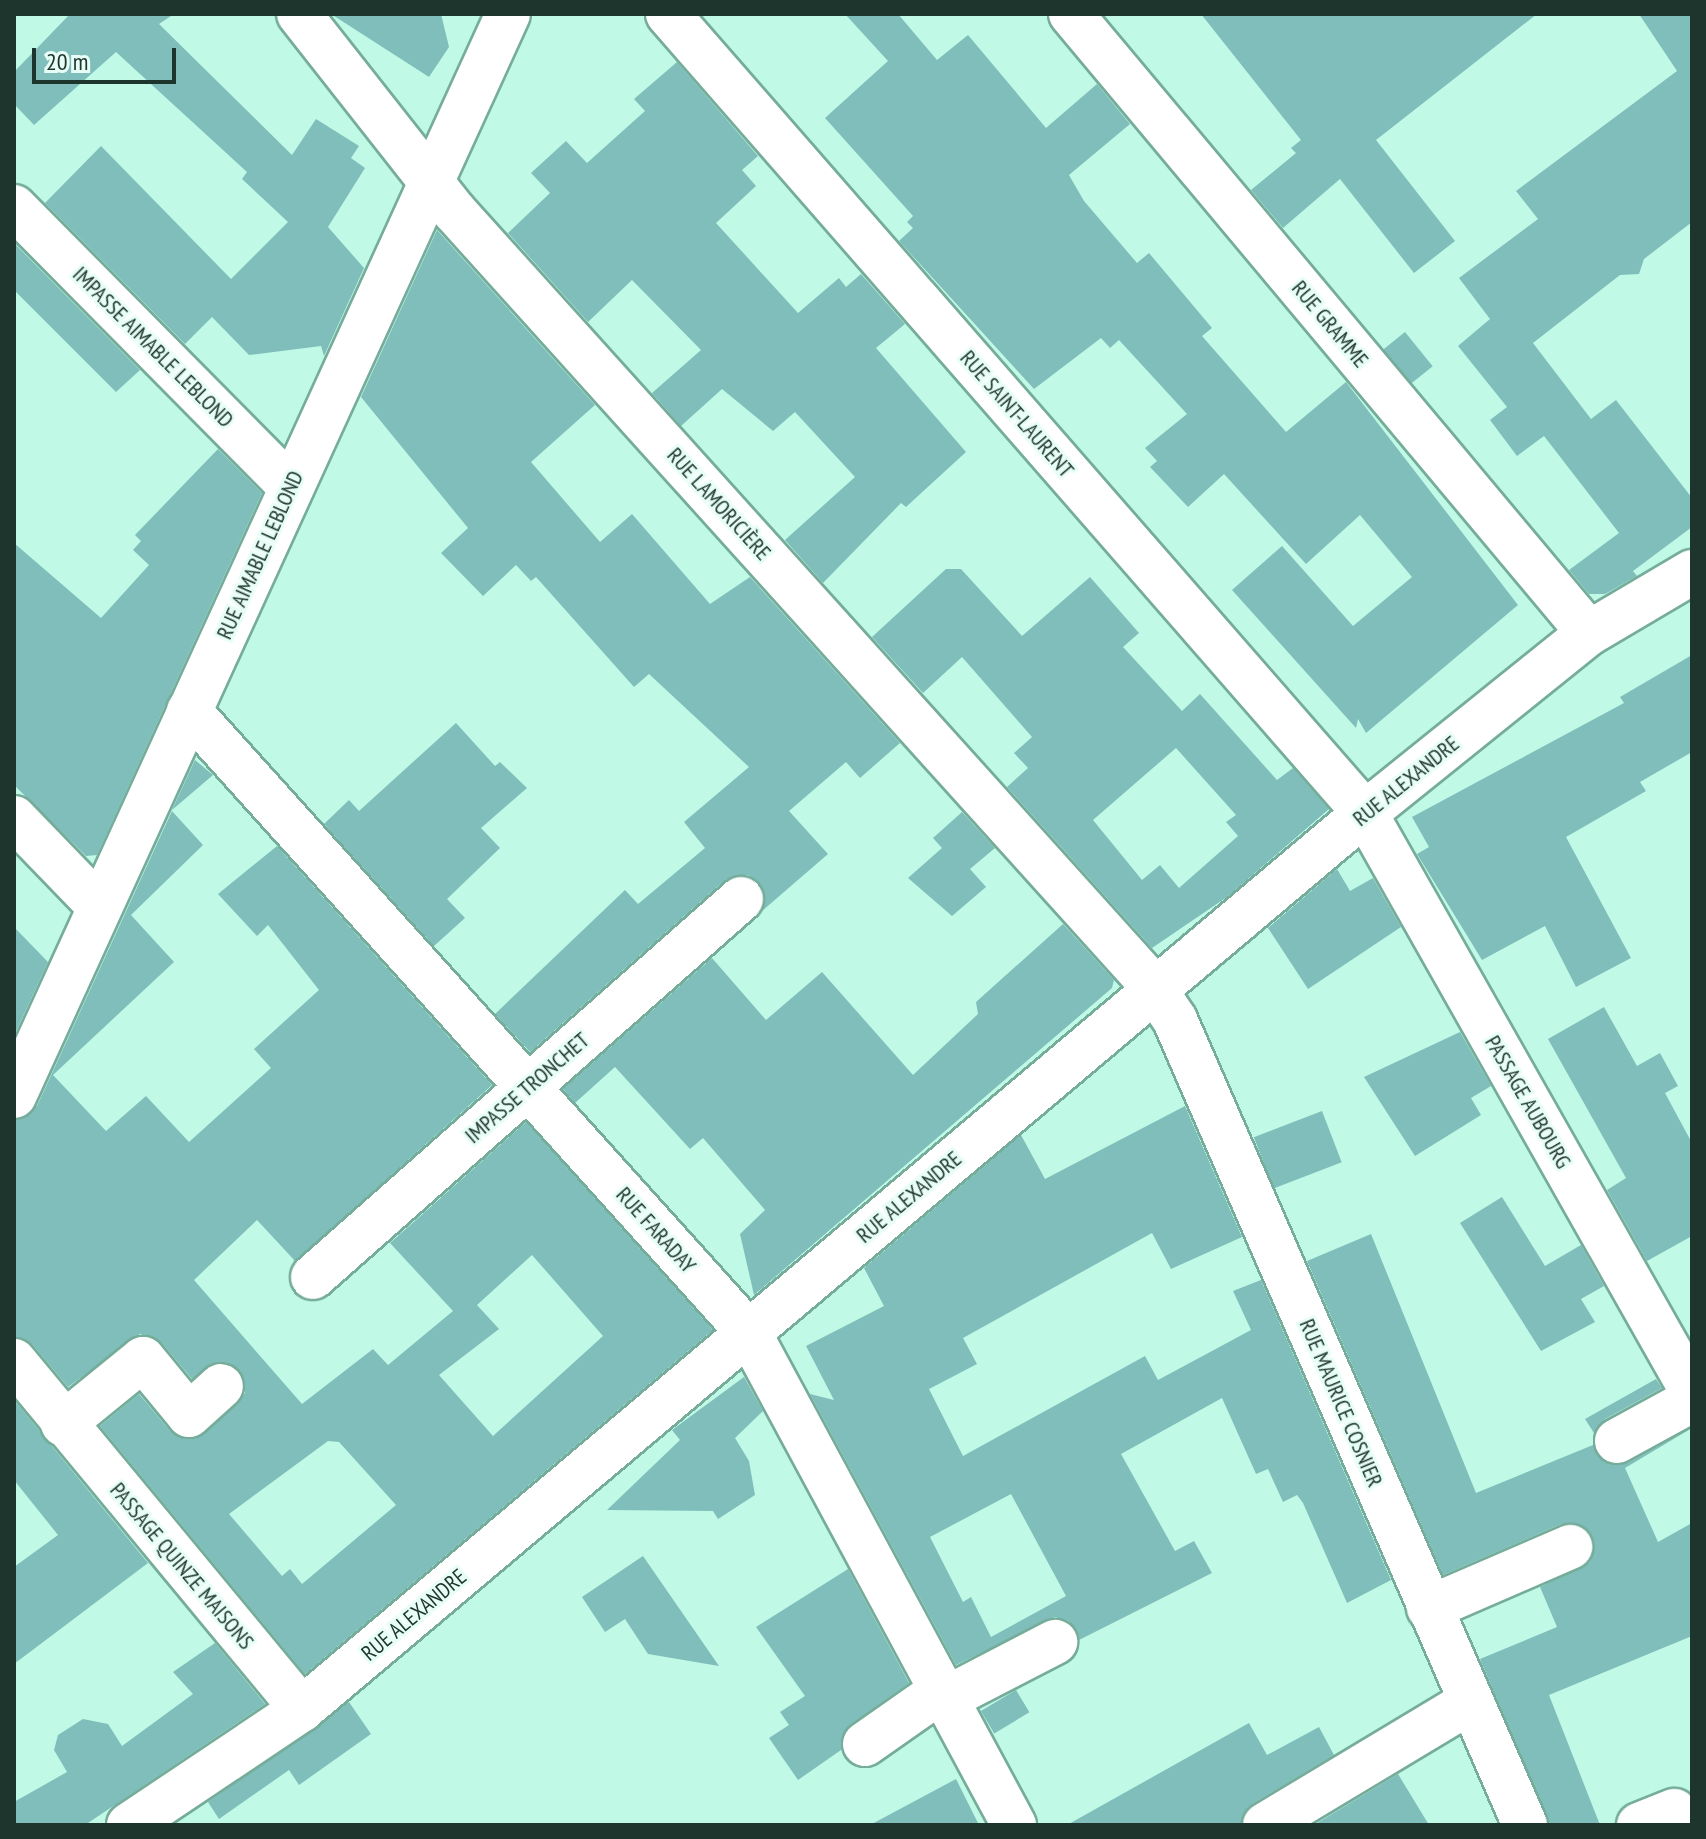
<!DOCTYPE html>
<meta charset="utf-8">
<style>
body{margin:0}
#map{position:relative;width:1706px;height:1839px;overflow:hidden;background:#c0f9e5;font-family:"PT Sans Narrow",sans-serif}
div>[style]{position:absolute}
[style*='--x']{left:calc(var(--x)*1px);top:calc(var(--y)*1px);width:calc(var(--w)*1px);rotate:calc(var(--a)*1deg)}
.building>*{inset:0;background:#80bebb;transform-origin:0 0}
.roads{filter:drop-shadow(2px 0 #75ac9a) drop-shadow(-2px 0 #75ac9a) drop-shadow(0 2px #75ac9a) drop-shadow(0 -2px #75ac9a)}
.minor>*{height:44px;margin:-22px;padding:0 22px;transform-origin:22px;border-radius:22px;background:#fff}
span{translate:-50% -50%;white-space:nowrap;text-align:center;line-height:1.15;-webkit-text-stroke:6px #e7fef6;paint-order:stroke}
.street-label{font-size:22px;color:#1e352e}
.frame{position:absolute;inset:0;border:16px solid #1e352e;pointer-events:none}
.scale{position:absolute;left:32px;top:48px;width:144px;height:36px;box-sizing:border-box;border:4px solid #1e352e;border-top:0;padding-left:10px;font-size:24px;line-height:28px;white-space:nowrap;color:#1e352e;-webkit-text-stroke:6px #e7fef6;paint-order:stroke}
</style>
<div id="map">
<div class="building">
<div style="clip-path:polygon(70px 14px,174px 14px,159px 24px,292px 155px,316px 119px,359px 146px,351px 158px,365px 168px,328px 227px,364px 268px,324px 356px,321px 346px,249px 355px,212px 317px,185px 344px,45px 203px,101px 146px,231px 279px,288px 222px,242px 179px,247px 172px,116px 52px,34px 125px,14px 104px,14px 72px)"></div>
<div style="clip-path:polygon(331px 14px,441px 14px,449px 47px,429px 77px)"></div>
<div style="clip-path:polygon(845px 14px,898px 14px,937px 60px,968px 35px,1046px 128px,1097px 84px,1130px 124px,1069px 175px,1084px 201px,1137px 263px,1149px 253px,1212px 328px,1202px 336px,1286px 432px,1346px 382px,1518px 605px,1366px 733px,1358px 719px,1356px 728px,1232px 590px,1282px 546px,1353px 626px,1412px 577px,1360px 515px,1306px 564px,1224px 474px,1188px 507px,1150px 467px,1157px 461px,1145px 448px,1187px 414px,1119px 340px,1110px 348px,1101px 338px,1034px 389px,899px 241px,913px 228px,907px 222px,913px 216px,825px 118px,888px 61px)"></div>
<div style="clip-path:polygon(1201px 14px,1537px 14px,1376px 140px,1455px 241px,1414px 273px,1340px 179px,1283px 228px,1251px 190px,1296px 153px,1291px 148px,1301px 140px)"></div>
<div style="clip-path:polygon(1639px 14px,1692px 14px,1692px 222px,1644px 259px,1639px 274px,1620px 275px,1533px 343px,1591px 419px,1616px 400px,1692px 498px,1692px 527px,1633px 571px,1637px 576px,1605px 594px,1589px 594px,1569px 570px,1619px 533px,1544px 436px,1517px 456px,1490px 420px,1507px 407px,1458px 346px,1490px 319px,1459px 278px,1538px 219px,1516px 191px,1677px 71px)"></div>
<div style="clip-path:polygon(677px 62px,758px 156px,742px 170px,756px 186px,716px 223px,798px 313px,839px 278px,846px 287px,861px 274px,905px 324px,876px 348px,966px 452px,906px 507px,901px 503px,823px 583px,785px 540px,855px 477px,795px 412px,773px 431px,722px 389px,681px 426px,652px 393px,701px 350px,632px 280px,588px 322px,508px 233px,550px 193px,531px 173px,566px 141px,587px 163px,645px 111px,634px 99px)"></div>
<div style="clip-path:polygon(437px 230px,595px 405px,531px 462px,600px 542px,632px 514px,710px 604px,750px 577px,900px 743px,860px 778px,846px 762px,789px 811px,828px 854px,762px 911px,759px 882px,748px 875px,725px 880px,530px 1052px,495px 1014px,625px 890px,638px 904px,705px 848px,684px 822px,749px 767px,649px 674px,634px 687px,536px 577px,531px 581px,516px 565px,483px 596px,441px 553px,468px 528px,361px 397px)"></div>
<div style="clip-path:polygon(14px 243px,140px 370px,116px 392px,14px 290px)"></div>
<div style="left:1405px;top:332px;width:44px;height:28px;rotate:51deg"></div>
<div style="clip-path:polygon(218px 449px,262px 493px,97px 855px,86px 856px,14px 785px,14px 543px,101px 618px,149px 565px,133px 550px,141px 541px,135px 535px)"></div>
<div style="clip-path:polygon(evenodd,946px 569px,961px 569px,1022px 636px,1090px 577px,1139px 633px,1123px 647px,1182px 711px,1200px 694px,1277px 780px,1293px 768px,1329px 809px,1227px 897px,1152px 948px,1007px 787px,1028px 768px,1014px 753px,1032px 737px,962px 657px,923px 693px,872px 637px,946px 569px,1176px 748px,1236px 815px,1226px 822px,1238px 836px,1179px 888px,1160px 865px,1142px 880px,1093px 820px,1176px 748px)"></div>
<div style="clip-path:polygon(1692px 655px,1692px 752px,1640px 782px,1646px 791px,1566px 837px,1631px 958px,1576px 987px,1545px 926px,1482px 960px,1417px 854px,1429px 847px,1412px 817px,1624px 703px,1620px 697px)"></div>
<div style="clip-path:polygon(456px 723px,495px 766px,500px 762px,527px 788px,481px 828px,500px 848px,447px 899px,465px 918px,434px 946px,324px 824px,349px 800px,359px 811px)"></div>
<div style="clip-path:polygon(195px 760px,213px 775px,172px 810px)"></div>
<div style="clip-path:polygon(evenodd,172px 811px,203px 845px,131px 915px,174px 962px,53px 1075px,106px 1131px,146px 1096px,189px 1142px,271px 1068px,254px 1049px,319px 990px,268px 925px,257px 936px,218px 894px,277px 846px,492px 1085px,295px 1261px,257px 1220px,194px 1280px,302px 1404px,373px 1349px,388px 1365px,453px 1311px,390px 1243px,526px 1122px,713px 1330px,305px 1674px,100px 1426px,139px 1394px,170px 1431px,195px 1439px,238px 1404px,245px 1393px,240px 1370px,216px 1362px,192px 1379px,162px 1343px,140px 1334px,68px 1387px,33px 1345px,14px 1337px,14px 1121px,37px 1106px,172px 811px,532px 1255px,603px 1336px,493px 1436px,439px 1375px,499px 1329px,477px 1305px,532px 1255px,172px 811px,328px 1441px,339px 1442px,396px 1505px,302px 1584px,290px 1569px,282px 1576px,229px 1514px,328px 1441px)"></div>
<div style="clip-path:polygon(962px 812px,995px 848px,970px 869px,986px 887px,952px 916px,908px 878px,942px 848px,933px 838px)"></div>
<div style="clip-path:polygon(1337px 869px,1350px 891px,1373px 878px,1401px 927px,1308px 989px,1268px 928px)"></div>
<div style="clip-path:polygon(1063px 924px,1114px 980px,1112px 988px,754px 1295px,740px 1234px,765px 1210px,703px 1138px,690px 1149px,615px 1067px,575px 1103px,563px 1089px,712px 958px,766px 1020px,822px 972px,913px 1075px,978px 1014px,976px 1002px)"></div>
<div style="clip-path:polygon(14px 927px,48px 962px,14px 1036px)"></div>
<div style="clip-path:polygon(1604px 1007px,1637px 1066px,1660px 1053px,1678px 1086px,1665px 1093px,1692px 1143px,1692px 1236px,1647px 1261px,1607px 1190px,1626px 1178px,1548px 1039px)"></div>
<div style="clip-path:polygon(1460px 1032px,1491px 1086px,1471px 1098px,1481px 1115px,1415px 1156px,1364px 1077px)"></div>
<div style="clip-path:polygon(evenodd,1185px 1106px,1242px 1237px,1171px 1269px,1152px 1233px,963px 1338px,977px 1364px,929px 1389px,963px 1456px,1145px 1356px,1158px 1380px,1251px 1330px,1233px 1291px,1261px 1280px,1391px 1580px,1347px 1603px,1303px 1503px,1297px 1495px,1283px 1502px,1268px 1469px,1256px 1474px,1222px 1398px,1121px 1454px,1175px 1551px,1194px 1541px,1212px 1573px,1079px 1640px,1069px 1621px,1055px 1617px,956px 1665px,810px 1394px,834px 1400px,806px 1346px,884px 1306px,864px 1268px,1021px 1135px,1045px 1179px,1185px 1106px,1011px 1494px,1066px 1596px,991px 1637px,971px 1597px,963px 1602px,930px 1537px,1011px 1494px)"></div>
<div style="left:1322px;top:1111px;width:55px;height:73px;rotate:69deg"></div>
<div style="clip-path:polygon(1502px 1197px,1545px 1266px,1581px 1245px,1604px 1286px,1581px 1299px,1595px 1322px,1541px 1351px,1460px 1223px)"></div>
<div style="clip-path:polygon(1371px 1234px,1476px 1493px,1593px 1445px,1605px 1463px,1628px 1463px,1692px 1428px,1625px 1468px,1658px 1542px,1692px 1523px,1692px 1636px,1549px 1695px,1600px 1825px,1550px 1825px,1480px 1659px,1557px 1627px,1540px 1587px,1590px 1562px,1593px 1538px,1584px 1527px,1561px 1524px,1443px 1575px,1307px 1261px)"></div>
<div style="clip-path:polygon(744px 1377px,763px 1411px,735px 1438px,749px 1461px,755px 1495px,718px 1519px,713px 1511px,607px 1510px,680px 1440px,672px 1430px)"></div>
<div style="clip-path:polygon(1656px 1379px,1662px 1388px,1605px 1419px,1594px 1433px,1585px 1419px)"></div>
<div style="clip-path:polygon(14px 1400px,148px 1563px,14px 1664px,14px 1567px,58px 1535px,14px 1480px)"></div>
<div style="clip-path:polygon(643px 1556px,719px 1666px,648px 1654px,625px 1619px,605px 1632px,582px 1597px)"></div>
<div style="clip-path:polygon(848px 1569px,909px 1683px,851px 1724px,841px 1750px,798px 1780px,769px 1738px,789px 1725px,780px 1712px,805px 1696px,756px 1627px)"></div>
<div style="clip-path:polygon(215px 1643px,265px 1704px,85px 1825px,14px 1825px,14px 1802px,67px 1772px,54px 1750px,58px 1735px,83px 1719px,108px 1724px,122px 1746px,193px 1694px,173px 1672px)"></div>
<div style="left:1016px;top:1690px;width:26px;height:41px;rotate:59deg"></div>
<div style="clip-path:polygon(349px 1702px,371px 1734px,299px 1785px,289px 1770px,219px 1819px,208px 1802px)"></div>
<div style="clip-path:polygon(1249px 1723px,1267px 1755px,1319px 1727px,1334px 1755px,1252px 1804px,1240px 1825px,1067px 1825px)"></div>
<div style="clip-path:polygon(1398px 1774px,1429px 1825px,1314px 1825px)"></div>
<div style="clip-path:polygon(956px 1779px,979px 1825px,870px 1825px)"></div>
</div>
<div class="roads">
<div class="minor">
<div style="--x:299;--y:14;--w:251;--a:51.8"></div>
<div style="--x:454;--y:211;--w:1041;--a:47.96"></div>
<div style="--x:1151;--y:984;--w:43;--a:56.3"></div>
<div style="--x:1175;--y:1020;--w:878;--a:66.5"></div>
<div style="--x:668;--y:14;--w:1060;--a:48.9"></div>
<div style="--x:1365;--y:813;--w:664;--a:60.5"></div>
<div style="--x:1071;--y:14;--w:807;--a:50.08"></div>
<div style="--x:14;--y:207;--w:394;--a:45.3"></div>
<div style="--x:189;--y:711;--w:837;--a:48"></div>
<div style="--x:749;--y:1333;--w:559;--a:61.69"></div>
<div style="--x:14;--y:818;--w:122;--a:46"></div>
<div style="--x:14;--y:1096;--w:1189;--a:-65.46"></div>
<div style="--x:313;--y:1277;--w:571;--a:-41.45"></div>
<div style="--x:14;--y:1361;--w:452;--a:50.4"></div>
<div style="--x:63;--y:1424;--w:103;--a:-39.1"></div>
<div style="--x:143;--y:1359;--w:72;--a:50.6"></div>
<div style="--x:189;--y:1415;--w:43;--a:-42.2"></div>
<div style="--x:1617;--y:1441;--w:85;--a:-28.7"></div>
<div style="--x:1429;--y:1608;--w:154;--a:-23.4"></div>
<div style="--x:947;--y:1698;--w:122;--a:-27.4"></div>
<div style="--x:865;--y:1744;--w:94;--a:-35"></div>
<div style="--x:129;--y:1825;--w:208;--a:-33.8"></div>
<div style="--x:302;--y:1709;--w:1390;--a:-40.13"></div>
<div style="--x:1365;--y:813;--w:287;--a:-38.8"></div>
<div style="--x:1589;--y:633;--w:120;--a:-30.6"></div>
<div style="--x:1265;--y:1825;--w:239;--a:-31"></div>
<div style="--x:1639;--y:1825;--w:38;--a:-22"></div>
</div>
</div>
<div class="street-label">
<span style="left:1330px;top:324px;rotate:50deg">RUE GRAMME</span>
<span style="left:153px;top:347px;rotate:45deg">IMPASSE AIMABLE LEBLOND</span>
<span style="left:1017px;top:414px;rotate:49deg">RUE SAINT-LAURENT</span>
<span style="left:719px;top:504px;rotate:48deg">RUE LAMORICIÈRE</span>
<span style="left:260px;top:555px;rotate:-66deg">RUE AIMABLE LEBLOND</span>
<span style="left:1406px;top:781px;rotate:-39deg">RUE ALEXANDRE</span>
<span style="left:527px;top:1088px;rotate:-41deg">IMPASSE TRONCHET</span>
<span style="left:1528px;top:1102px;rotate:60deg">PASSAGE AUBOURG</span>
<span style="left:909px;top:1197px;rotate:-40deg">RUE ALEXANDRE</span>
<span style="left:656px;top:1230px;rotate:48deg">RUE FARADAY</span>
<span style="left:1341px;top:1403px;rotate:67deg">RUE MAURICE COSNIER</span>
<span style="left:182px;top:1566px;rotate:50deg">PASSAGE QUINZE MAISONS</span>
<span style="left:414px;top:1615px;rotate:-40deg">RUE ALEXANDRE</span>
</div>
<div class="frame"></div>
<div class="scale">20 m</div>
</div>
